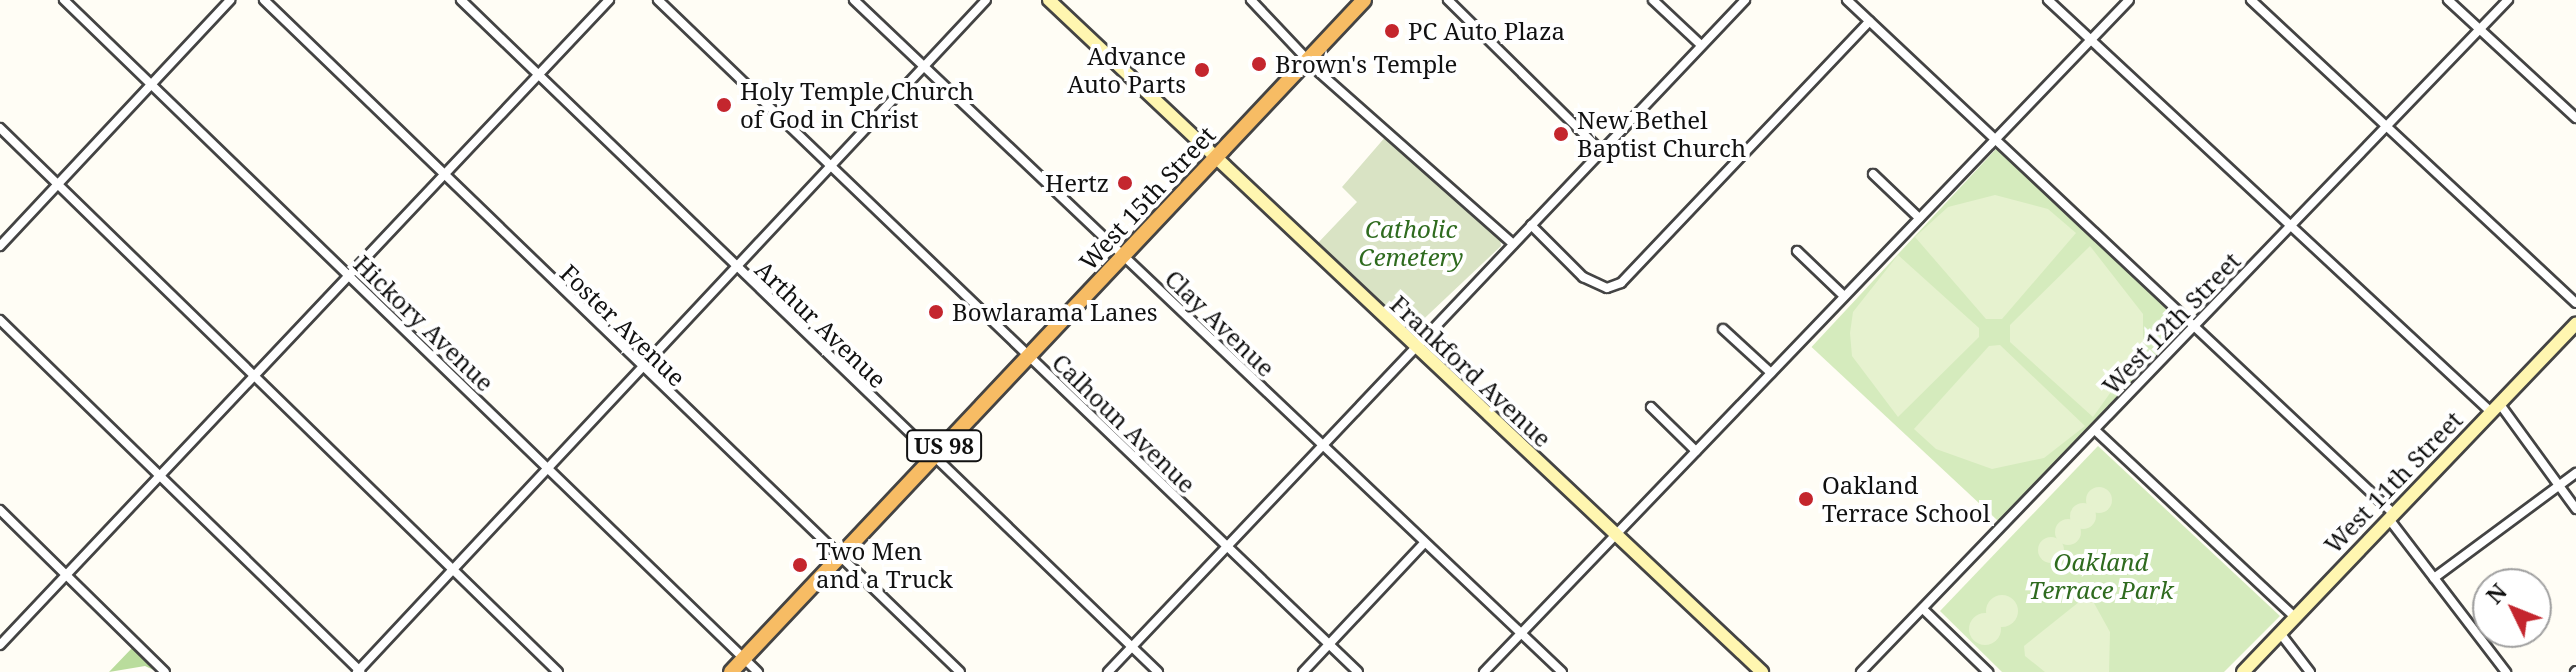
<!DOCTYPE html>
<style>
body{margin:0}
#map{position:relative;width:2576px;height:672px;overflow:hidden;background:#fffdf5;font-family:"Noto Serif",serif}
div>[style]{position:absolute}
[style*='--x']{left:calc(var(--x)*1px);top:calc(var(--y)*1px);width:calc(var(--w)*1px);rotate:calc(var(--a)*1deg)}
.green>*{inset:0;background:#d5ebbd;transform-origin:0 0}
.forest>*{inset:0;background:#b9dc9c}
.cemetery>*{inset:0;background:#d9e3c4}
.pitch>*{inset:0;background:#e6f2cf}
.round{border-radius:50%}
.roads{filter:drop-shadow(2px 0 #444) drop-shadow(-2px 0 #444) drop-shadow(0 2px #444) drop-shadow(0 -2px #444)}
.minor>*{height:8px;margin:-4px;padding:0 4px;transform-origin:4px;border-radius:4px;background:#fff}
.secondary>*{height:12px;margin:-6px;padding:0 6px;transform-origin:6px;border-radius:6px;background:#fff6b0}
.trunk>*{height:14px;margin:-7px;padding:0 7px;transform-origin:7px;border-radius:7px;background:#f7bc64}
.dots>*{width:22px;height:22px;translate:-50% -50%;box-sizing:border-box;border:4px solid #fff;border-radius:50%}
span{translate:-50% -50%;white-space:nowrap;text-align:center;line-height:1.15;-webkit-text-stroke:8px #fff;paint-order:stroke}
.shield-label span{padding:2px 6px;background:#fff;border:2px solid;border-radius:6px;-webkit-text-stroke-width:0}
.shield-label{font-size:22px;color:#111;font-weight:700}
.poi-label{font-size:24px;color:#111}
.left{translate:0 -50%;text-align:left}
.right{translate:-100% -50%;text-align:right}
.street-label{font-size:24px;color:#111}
.park-label{font-size:24px;color:#2f6b1f;font-style:italic}
.north{position:absolute;left:2472px;top:568px;width:80px;height:80px;box-sizing:border-box;background:#fff;border:2px solid #a0a0a0;border-radius:50%;rotate:313deg;font-size:22px;font-weight:700;line-height:32px;text-align:center;color:#111}
.north::after{content:'';display:block;margin:auto;width:28px;height:36px;background:#c4262e;clip-path:polygon(50% 0,100% 100%,50% 72%,0 100%)}
</style>
<div id="map">
<div class="green">
<div style="left:1997px;top:148px;width:260px;height:272px;rotate:43deg"></div>
<div style="clip-path:polygon(2098px 446px,2280px 616px,2224px 672px,2002px 672px,1940px 611px)"></div>
</div>
<div class="forest">
<div style="clip-path:polygon(133px 647px,158px 672px,145px 666px,109px 672px)"></div>
</div>
<div class="cemetery">
<div style="clip-path:polygon(1387px 135px,1500px 236px,1501px 246px,1411px 331px,1316px 245px,1357px 202px,1342px 187px)"></div>
</div>
<div class="pitch">
<div style="clip-path:polygon(1995px 195px,2048px 209px,2076px 233px,2002px 319px,1986px 319px,1915px 237px,1948px 207px)"></div>
<div style="clip-path:polygon(2090px 246px,2143px 314px,2143px 347px,2093px 417px,2010px 342px,2010px 325px)"></div>
<div style="clip-path:polygon(1898px 255px,1979px 328px,1979px 337px,1898px 417px,1852px 356px,1850px 333px,1853px 312px)"></div>
<div style="clip-path:polygon(2000px 345px,2085px 426px,2044px 458px,1992px 469px,1936px 449px,1914px 429px,1989px 346px)"></div>
<div class="round" style="left:2086px;top:487px;width:26px;height:26px"></div>
<div class="round" style="left:2070px;top:503px;width:26px;height:26px"></div>
<div class="round" style="left:2055px;top:519px;width:26px;height:26px"></div>
<div class="round" style="left:2038px;top:537px;width:26px;height:26px"></div>
<div style="clip-path:polygon(2089px 594px,2110px 632px,2109px 672px,2045px 672px,2025px 656px,2024px 646px)"></div>
<div class="round" style="left:1986px;top:595px;width:32px;height:32px"></div>
<div class="round" style="left:1969px;top:613px;width:32px;height:32px"></div>
</div>
<div class="roads">
<div class="minor">
<div style="--x:64;--y:0;--w:966;--a:44.08"></div>
<div style="--x:264;--y:0;--w:967;--a:43.99"></div>
<div style="--x:461;--y:0;--w:968;--a:43.95"></div>
<div style="--x:658;--y:0;--w:970;--a:43.83"></div>
<div style="--x:854;--y:0;--w:976;--a:43.51"></div>
<div style="--x:1251;--y:0;--w:100;--a:46.6"></div>
<div style="--x:1320;--y:73;--w:258;--a:41.5"></div>
<div style="--x:1448;--y:0;--w:214;--a:44.6"></div>
<div style="--x:1653;--y:0;--w:66;--a:43.2"></div>
<div style="--x:1847;--y:0;--w:751;--a:43.22"></div>
<div style="--x:2048;--y:0;--w:605;--a:42.92"></div>
<div style="--x:2251;--y:0;--w:444;--a:43"></div>
<div style="--x:2448;--y:0;--w:174;--a:42.7"></div>
<div style="--x:0;--y:128;--w:779;--a:44.27"></div>
<div style="--x:1873;--y:174;--w:64;--a:43.7"></div>
<div style="--x:1531;--y:225;--w:74;--a:45"></div>
<div style="--x:1583;--y:277;--w:26;--a:25"></div>
<div style="--x:1607;--y:288;--w:15;--a:-20"></div>
<div style="--x:1621;--y:283;--w:361;--a:-46.5"></div>
<div style="--x:0;--y:246;--w:337;--a:-46.9"></div>
<div style="--x:1797;--y:251;--w:65;--a:43.8"></div>
<div style="--x:0;--y:320;--w:503;--a:44.27"></div>
<div style="--x:1723;--y:329;--w:65;--a:42.5"></div>
<div style="--x:2499;--y:403;--w:131;--a:54"></div>
<div style="--x:1651;--y:407;--w:63;--a:44.4"></div>
<div style="--x:2096;--y:431;--w:272;--a:43.1"></div>
<div style="--x:0;--y:510;--w:231;--a:44.5"></div>
<div style="--x:2389;--y:519;--w:193;--a:52.6"></div>
<div style="--x:2434;--y:578;--w:177;--a:-36.5"></div>
<div style="--x:1923;--y:609;--w:91;--a:44.1"></div>
<div style="--x:2280;--y:633;--w:49;--a:52.4"></div>
<div style="--x:0;--y:645;--w:887;--a:-46.64"></div>
<div style="--x:357;--y:672;--w:920;--a:-46.89"></div>
<div style="--x:1108;--y:672;--w:926;--a:-46.53"></div>
<div style="--x:1303;--y:672;--w:175;--a:-46.8"></div>
<div style="--x:1484;--y:672;--w:931;--a:-46.17"></div>
<div style="--x:1861;--y:672;--w:933;--a:-46.09"></div>
<div style="--x:2575;--y:672;--w:1;--a:-45"></div>
</div>
<div class="secondary">
<div style="--x:1049;--y:0;--w:980;--a:43.3"></div>
<div style="--x:2243;--y:672;--w:482;--a:-46.3"></div>
</div>
<div class="trunk">
<div style="--x:731;--y:672;--w:923;--a:-46.71"></div>
</div>
</div>
<div class="dots">
<div style="left:1392px;top:31px;background:#c4262e"></div>
<div style="left:1259px;top:64px;background:#c4262e"></div>
<div style="left:1202px;top:70px;background:#c4262e"></div>
<div style="left:724px;top:105px;background:#c4262e"></div>
<div style="left:1561px;top:134px;background:#c4262e"></div>
<div style="left:1125px;top:183px;background:#c4262e"></div>
<div style="left:936px;top:312px;background:#c4262e"></div>
<div style="left:1806px;top:499px;background:#c4262e"></div>
<div style="left:800px;top:565px;background:#c4262e"></div>
</div>
<div class="shield-label">
<span style="left:944px;top:446px">US 98</span>
</div>
<div class="poi-label">
<span class="left" style="left:1408px;top:31px">PC Auto Plaza</span>
<span class="right" style="left:1186px;top:70px">Advance<br>Auto Parts</span>
<span class="left" style="left:1275px;top:64px">Brown's Temple</span>
<span class="left" style="left:740px;top:105px">Holy Temple Church<br>of God in Christ</span>
<span class="left" style="left:1577px;top:134px">New Bethel<br>Baptist Church</span>
<span class="right" style="left:1109px;top:183px">Hertz</span>
<span class="left" style="left:952px;top:312px">Bowlarama Lanes</span>
<span class="left" style="left:1822px;top:499px">Oakland<br>Terrace School</span>
<span class="left" style="left:816px;top:565px">Two Men<br>and a Truck</span>
</div>
<div class="street-label">
<span style="left:1147px;top:198px;rotate:-47deg">West 15th Street</span>
<span style="left:424px;top:323px;rotate:44deg">Hickory Avenue</span>
<span style="left:1220px;top:323px;rotate:44deg">Clay Avenue</span>
<span style="left:2171px;top:323px;rotate:-46deg">West 12th Street</span>
<span style="left:821px;top:324px;rotate:44deg">Arthur Avenue</span>
<span style="left:623px;top:325px;rotate:44deg">Foster Avenue</span>
<span style="left:1471px;top:371px;rotate:43deg">Frankford Avenue</span>
<span style="left:1124px;top:423px;rotate:44deg">Calhoun Avenue</span>
<span style="left:2393px;top:482px;rotate:-46deg">West 11th Street</span>
</div>
<div class="park-label">
<span style="left:1411px;top:243px">Catholic<br>Cemetery</span>
<span style="left:2101px;top:576px">Oakland<br>Terrace Park</span>
</div>
<div class="north">N</div>
</div>
